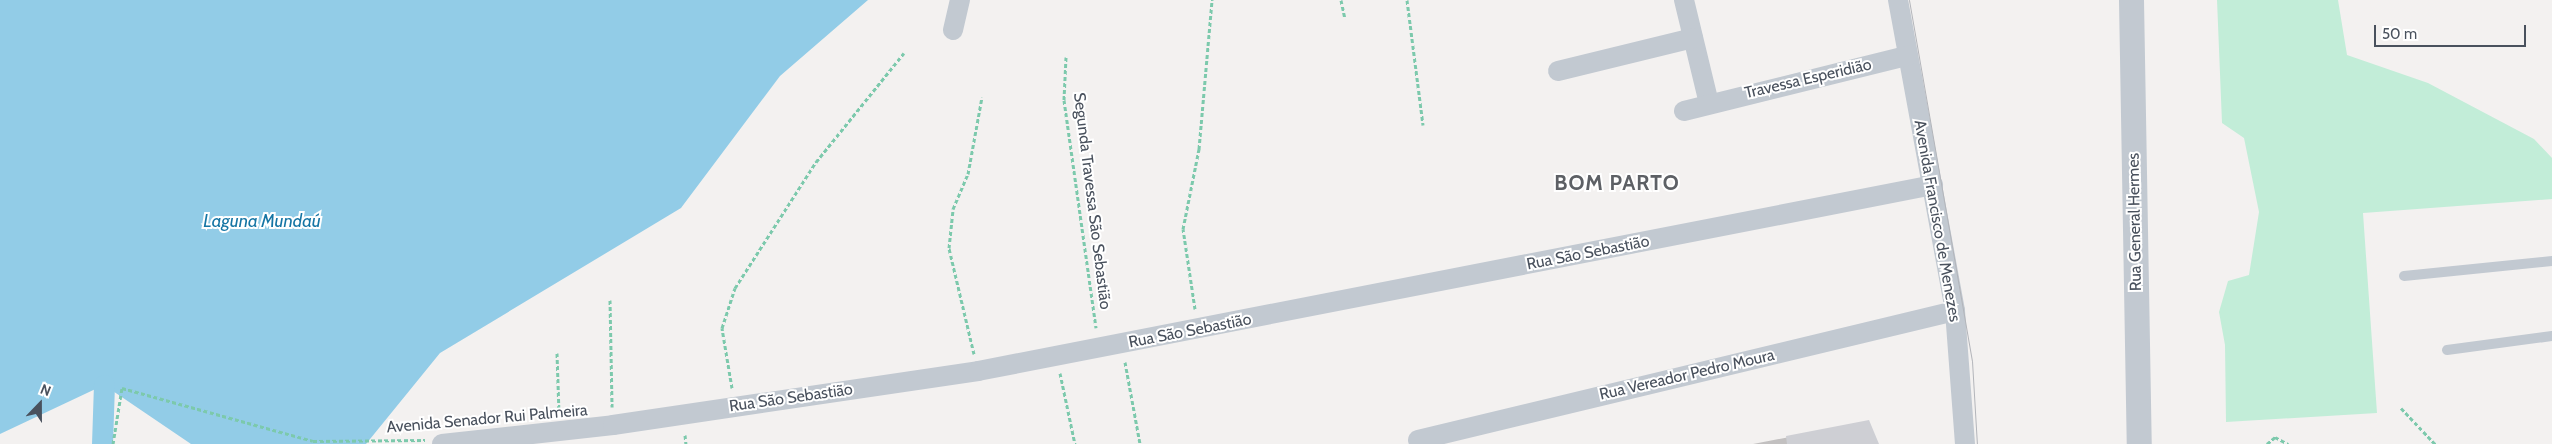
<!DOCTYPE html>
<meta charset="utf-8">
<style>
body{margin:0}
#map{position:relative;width:2552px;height:444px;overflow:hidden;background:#f3f1f0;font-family:Cabin,sans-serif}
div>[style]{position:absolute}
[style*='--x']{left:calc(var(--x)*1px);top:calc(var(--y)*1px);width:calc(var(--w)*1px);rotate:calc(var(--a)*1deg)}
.green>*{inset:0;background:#c2edd8}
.water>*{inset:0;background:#92cce7}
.shadow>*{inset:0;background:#0003}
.canal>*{height:21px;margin:-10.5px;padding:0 10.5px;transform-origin:10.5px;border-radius:10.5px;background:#92cce7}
.building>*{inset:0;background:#cecfd4}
.path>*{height:3px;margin-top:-1.5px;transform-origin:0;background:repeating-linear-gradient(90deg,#7cc9ac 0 4px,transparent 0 6.5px)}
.service>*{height:10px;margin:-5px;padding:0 5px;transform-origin:5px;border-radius:5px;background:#c2c9d1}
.minor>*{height:20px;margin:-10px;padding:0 10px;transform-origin:10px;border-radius:10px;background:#c2c9d1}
.tertiary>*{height:25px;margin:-12.5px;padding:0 12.5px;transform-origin:12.5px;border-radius:12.5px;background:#c2c9d1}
.tram>*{height:1px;margin:-0.5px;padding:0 0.5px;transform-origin:0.5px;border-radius:0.5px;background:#b3b5ba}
span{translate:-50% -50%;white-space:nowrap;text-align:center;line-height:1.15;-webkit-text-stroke:4px #fff;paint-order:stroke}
.street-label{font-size:16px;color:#49515d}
.water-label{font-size:18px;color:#1575a4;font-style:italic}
.district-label{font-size:21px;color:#5d6065;font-weight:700;letter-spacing:1px}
.north{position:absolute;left:15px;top:379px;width:50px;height:50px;-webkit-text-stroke:4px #fff;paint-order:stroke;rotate:22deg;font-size:14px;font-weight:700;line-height:20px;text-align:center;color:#49515d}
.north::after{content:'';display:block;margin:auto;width:18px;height:22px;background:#49515d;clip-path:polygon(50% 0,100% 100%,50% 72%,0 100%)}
.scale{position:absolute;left:2374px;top:25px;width:152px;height:22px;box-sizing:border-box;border:2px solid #49515d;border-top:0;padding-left:6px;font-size:15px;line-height:18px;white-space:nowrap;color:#49515d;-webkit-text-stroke:4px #fff;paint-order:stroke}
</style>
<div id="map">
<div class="green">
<div style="clip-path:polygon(2217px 0,2338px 0,2347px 55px,2428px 83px,2534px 139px,2552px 158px,2552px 199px,2363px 213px,2377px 413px,2226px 422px,2225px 345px,2219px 312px,2228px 281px,2249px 275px,2259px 212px,2244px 138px,2222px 123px)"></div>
</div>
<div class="water">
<div style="clip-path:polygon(0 0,868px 0,780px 76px,681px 208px,440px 353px,366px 444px,191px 444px,104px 385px,0 434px)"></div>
</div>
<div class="shadow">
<div style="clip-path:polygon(1868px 422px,1877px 444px,1752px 444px,1753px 444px)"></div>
</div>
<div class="canal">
<div style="--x:102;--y:444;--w:59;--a:-88.1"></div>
</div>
<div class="building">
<div style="clip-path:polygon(1869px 420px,1879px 444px,1787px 444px,1786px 436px)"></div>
</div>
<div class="path">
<div style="--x:1341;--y:0;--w:19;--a:78"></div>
<div style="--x:1407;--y:0;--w:126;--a:82.7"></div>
<div style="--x:1066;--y:57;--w:43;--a:92.7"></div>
<div style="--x:1064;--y:100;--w:230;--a:82"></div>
<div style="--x:610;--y:300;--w:107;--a:88.9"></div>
<div style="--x:1195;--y:309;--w:81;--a:-98.5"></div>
<div style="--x:1183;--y:229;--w:82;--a:-78.7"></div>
<div style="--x:1199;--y:149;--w:150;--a:-85"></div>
<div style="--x:557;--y:353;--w:60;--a:88.1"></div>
<div style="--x:974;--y:354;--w:109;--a:-103.3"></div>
<div style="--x:949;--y:248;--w:39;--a:-84"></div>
<div style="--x:953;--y:209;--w:38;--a:-67"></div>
<div style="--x:968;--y:174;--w:78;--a:-79.7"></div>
<div style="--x:1125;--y:362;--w:83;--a:79.6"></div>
<div style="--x:1060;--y:373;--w:73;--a:78.1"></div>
<div style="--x:732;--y:388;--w:61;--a:-99.5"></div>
<div style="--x:722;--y:328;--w:42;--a:-72"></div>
<div style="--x:735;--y:288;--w:150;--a:-57.3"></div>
<div style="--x:816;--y:162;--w:140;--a:-51.1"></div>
<div style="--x:2401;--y:408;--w:50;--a:46.6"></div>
<div style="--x:685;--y:435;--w:9;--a:84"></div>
<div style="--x:113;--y:444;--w:57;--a:-80.9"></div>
<div style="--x:122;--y:388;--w:198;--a:15.5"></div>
<div style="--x:313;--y:441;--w:112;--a:-0.5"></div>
<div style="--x:2267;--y:444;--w:11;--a:-41"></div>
<div style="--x:2275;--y:437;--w:15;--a:28"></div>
</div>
<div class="service">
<div style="--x:2404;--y:276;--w:149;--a:-5.8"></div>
<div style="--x:2447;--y:350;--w:106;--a:-7.6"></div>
</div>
<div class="minor">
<div style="--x:1684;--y:0;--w:106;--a:76.4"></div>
<div style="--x:1898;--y:0;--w:316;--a:79.6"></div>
<div style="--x:1955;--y:311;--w:133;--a:85.7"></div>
<div style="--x:953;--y:30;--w:31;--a:-77"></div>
<div style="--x:1558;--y:71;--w:139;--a:-13.7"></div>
<div style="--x:1684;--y:111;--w:230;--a:-13.9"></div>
<div style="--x:1418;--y:440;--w:552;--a:-13.51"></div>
<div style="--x:442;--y:444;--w:172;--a:-6.3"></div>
<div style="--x:613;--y:425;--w:369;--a:-8.4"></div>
<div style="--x:978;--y:371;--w:973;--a:-11.02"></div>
</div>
<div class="tertiary">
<div style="--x:2131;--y:0;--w:444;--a:89"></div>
</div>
<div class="tram">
<div style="--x:1909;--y:0;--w:366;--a:80.1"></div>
<div style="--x:1972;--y:361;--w:83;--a:86.6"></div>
</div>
<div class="street-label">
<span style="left:1808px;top:79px;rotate:-13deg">Travessa Esperidião</span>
<span style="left:1092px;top:201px;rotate:83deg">Segunda Travessa São Sebastião</span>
<span style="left:1937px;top:221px;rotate:80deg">Avenida Francisco de Menezes</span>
<span style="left:2135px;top:222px;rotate:-91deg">Rua General Hermes</span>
<span style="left:1588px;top:253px;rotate:-11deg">Rua São Sebastião</span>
<span style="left:1190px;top:331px;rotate:-11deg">Rua São Sebastião</span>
<span style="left:1687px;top:375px;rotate:-13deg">Rua Vereador Pedro Moura</span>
<span style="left:791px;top:398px;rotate:-8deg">Rua São Sebastião</span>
<span style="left:487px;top:419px;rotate:-5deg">Avenida Senador Rui Palmeira</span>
</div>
<div class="water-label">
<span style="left:262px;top:221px">Laguna Mundaú</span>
</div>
<div class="district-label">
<span style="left:1617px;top:183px">BOM PARTO</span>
</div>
<div class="north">N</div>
<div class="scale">50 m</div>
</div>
